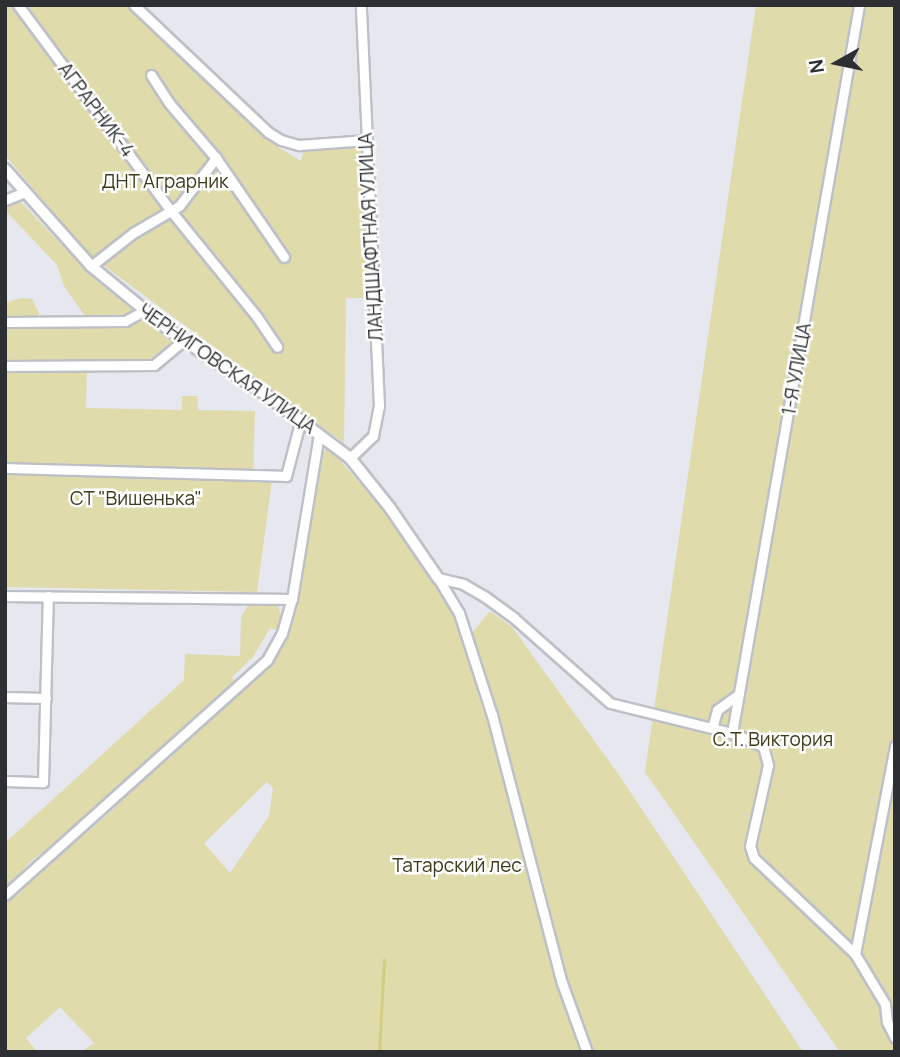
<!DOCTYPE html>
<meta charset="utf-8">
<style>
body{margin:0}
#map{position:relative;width:900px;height:1057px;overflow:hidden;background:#e6e7ef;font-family:Manrope,sans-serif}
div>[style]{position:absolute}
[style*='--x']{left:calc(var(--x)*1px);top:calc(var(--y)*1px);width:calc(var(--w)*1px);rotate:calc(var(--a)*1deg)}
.green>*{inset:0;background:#dfdbab}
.stream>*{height:2.5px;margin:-1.25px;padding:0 1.25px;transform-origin:1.25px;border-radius:1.25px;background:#d4cd81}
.roads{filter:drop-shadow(2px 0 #bec0c7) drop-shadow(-2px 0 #bec0c7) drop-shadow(0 2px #bec0c7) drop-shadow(0 -2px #bec0c7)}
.minor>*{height:9px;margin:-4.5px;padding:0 4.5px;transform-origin:4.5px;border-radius:4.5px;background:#fff}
.tertiary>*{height:10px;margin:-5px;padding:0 5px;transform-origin:5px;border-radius:5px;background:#fff}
span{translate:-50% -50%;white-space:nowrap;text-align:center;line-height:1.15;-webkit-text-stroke:5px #fff;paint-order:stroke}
.street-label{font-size:19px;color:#2e2f32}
.park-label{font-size:19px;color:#3d3a18}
.frame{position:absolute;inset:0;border:7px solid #2e2f32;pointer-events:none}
.north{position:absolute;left:802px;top:28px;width:70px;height:70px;-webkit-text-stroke:5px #fff;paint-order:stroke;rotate:261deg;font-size:19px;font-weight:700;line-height:28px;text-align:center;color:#2e2f32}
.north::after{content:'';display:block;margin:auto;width:24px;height:32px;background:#2e2f32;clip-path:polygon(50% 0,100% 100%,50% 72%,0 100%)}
</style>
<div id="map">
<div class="green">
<div style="clip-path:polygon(5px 5px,127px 5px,186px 56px,273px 144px,301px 161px,304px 149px,326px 145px,360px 146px,366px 156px,368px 298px,346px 298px,344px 443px,88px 254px,5px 155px)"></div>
<div style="clip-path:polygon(756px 5px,895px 5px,895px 1052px,840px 1052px,645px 772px)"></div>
<div style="clip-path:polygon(21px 202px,93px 278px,134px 311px,111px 318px,85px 316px,64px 286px,57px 265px,5px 210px,5px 203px)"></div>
<div style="clip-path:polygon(21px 298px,32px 299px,39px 313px,37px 317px,5px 318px,5px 303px)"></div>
<div style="clip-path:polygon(143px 320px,173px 343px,151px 360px,5px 363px,5px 327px,127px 325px)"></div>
<div style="clip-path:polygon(87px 368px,86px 408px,182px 410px,182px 396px,197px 396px,198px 410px,255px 411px,253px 480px,272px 480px,257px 592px,5px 587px,5px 369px)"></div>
<div style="clip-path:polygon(evenodd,329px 448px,386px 513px,455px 616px,462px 636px,473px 632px,490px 611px,512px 627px,619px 775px,803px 1052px,81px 1052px,94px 1043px,60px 1007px,26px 1038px,37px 1052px,5px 1052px,5px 902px,19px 894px,44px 866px,86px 830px,90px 830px,120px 803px,119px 799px,162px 760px,167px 761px,196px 734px,197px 729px,262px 671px,285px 635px,291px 619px,321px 453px,329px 448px,267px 782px,273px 788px,269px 816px,230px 873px,204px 843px,267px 782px)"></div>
<div style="clip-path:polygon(249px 604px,278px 606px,282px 618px,276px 630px,270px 628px,253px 657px,232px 677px,236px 682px,82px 817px,81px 823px,30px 862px,5px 889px,5px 843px,184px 680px,185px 654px,240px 656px,241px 617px)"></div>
</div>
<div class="stream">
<div style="--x:379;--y:1052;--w:92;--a:-86.9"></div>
</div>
<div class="roads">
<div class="minor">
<div style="--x:18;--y:5;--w:257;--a:53.4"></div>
<div style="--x:171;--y:211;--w:136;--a:50.9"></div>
<div style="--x:257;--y:317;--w:36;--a:56"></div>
<div style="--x:134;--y:5;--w:185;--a:43.5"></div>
<div style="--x:268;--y:132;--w:15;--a:32"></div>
<div style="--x:281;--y:140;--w:19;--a:16"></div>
<div style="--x:299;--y:145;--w:68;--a:-4.2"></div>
<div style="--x:151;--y:75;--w:33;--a:57"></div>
<div style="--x:169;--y:103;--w:72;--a:49.5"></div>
<div style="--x:216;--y:158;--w:120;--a:55.5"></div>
<div style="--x:5;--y:200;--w:22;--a:-22"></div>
<div style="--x:91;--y:266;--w:53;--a:-38.2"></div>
<div style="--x:133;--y:233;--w:53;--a:-30.4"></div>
<div style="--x:179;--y:206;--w:61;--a:-52.4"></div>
<div style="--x:5;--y:322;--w:120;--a:-0.5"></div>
<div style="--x:125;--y:321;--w:21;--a:-28"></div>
<div style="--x:5;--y:366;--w:149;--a:-0.4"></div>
<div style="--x:154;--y:365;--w:39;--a:-40"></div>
<div style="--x:350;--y:458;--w:32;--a:-44"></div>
<div style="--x:373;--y:436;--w:31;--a:-79"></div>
<div style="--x:379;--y:406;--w:401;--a:-92.6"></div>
<div style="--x:5;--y:468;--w:281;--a:1.6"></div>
<div style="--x:286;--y:476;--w:59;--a:-75.3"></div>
<div style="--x:438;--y:578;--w:26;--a:13"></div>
<div style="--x:463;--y:584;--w:24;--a:30"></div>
<div style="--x:484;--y:596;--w:37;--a:36"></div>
<div style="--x:514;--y:618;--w:128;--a:41.5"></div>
<div style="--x:610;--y:703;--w:126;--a:13.8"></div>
<div style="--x:732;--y:733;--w:34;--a:23"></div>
<div style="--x:763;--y:746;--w:20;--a:75"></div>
<div style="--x:768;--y:765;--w:83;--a:102.5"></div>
<div style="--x:750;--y:846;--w:13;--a:72"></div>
<div style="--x:754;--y:858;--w:139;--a:43.5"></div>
<div style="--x:855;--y:954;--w:58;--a:59"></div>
<div style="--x:885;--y:1004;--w:18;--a:84"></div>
<div style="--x:887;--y:1022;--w:18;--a:63"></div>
<div style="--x:438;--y:578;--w:41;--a:59"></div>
<div style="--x:459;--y:613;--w:107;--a:72.1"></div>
<div style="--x:492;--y:715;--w:277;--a:75.4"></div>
<div style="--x:562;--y:983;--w:73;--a:70.1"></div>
<div style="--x:5;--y:596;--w:287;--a:0.6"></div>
<div style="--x:5;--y:697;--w:41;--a:1.4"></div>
<div style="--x:712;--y:728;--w:19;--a:-74"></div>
<div style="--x:717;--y:710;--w:27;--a:-36"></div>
<div style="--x:732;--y:733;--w:739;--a:-80.1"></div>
<div style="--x:5;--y:781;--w:38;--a:2"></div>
<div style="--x:43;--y:782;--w:186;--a:-88.5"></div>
<div style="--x:5;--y:895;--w:352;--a:-41.9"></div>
<div style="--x:267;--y:660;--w:31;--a:-61"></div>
<div style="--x:282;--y:633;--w:35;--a:-74"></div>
<div style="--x:292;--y:599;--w:167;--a:-80.7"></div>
<div style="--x:855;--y:954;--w:212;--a:-79.1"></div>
</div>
<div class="tertiary">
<div style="--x:5;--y:169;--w:130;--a:48.4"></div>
<div style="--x:91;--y:266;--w:102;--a:39.4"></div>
<div style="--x:170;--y:331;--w:114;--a:33.6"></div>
<div style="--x:265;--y:394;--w:106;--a:37"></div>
<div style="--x:350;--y:458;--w:64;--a:51.3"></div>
<div style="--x:390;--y:508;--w:85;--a:55.6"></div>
</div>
</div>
<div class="street-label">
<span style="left:96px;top:110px;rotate:53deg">АГРАРНИК-4</span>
<span style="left:371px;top:237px;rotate:-93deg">ЛАНДШАФТНАЯ УЛИЦА</span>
<span style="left:227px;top:369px;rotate:35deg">ЧЕРНИГОВСКАЯ УЛИЦА</span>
<span style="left:797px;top:369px;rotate:-80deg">1-Я УЛИЦА</span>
</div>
<div class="park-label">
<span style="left:165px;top:182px">ДНТ Аграрник</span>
<span style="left:136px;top:499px">СТ "Вишенька"</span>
<span style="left:773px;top:740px">С.Т. Виктория</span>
<span style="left:457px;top:866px">Татарский лес</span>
</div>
<div class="frame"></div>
<div class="north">N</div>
</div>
